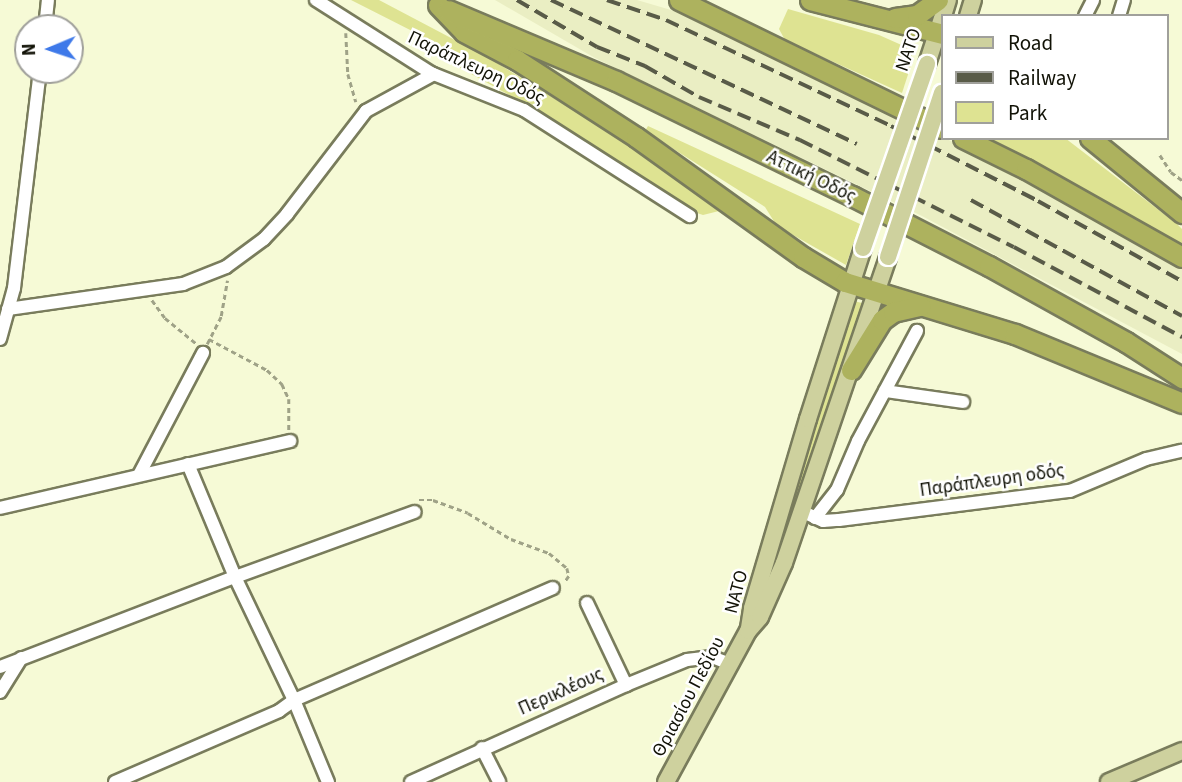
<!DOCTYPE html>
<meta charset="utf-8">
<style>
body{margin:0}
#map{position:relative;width:1182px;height:782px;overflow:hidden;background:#f6fad6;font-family:"Source Sans 3",sans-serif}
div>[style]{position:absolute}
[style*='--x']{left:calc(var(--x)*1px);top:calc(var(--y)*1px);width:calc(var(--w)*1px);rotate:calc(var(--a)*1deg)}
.built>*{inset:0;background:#eaeec3}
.green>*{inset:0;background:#dee392}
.path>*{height:2.5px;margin-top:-1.25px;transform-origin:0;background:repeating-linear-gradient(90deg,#9fa287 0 5px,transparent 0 8.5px)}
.roads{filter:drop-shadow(2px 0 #797c5c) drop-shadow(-2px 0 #797c5c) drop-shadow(0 2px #797c5c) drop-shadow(0 -2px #797c5c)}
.minor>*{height:12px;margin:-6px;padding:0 6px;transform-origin:6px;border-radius:6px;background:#fff}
.major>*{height:16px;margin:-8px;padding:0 8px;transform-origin:8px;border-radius:8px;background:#ced19e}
.highway>*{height:19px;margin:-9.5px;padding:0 9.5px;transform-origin:9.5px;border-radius:9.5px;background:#adb25e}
.rail>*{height:3.5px;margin-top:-1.75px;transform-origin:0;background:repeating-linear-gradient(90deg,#595b48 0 14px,transparent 0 21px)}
.bridges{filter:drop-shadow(2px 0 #fff) drop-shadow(-2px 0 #fff) drop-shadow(0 2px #fff) drop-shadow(0 -2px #fff)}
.major-bridge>*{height:16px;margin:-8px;padding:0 8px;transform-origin:8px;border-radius:8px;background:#ced19e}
span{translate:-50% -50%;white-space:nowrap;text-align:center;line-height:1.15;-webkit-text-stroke:5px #fff;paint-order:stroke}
.street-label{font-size:19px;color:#111206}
.legend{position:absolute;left:941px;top:14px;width:228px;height:126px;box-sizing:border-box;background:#fff;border:2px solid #a0a09b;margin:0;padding:9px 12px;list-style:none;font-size:21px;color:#111206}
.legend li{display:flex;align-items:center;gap:14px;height:35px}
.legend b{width:35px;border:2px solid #a0a09b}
.north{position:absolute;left:14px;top:14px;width:70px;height:70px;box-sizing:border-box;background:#fff;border:2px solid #a0a09b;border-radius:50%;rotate:268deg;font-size:19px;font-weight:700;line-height:28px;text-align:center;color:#111206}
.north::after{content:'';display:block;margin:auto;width:24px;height:32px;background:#3e79e9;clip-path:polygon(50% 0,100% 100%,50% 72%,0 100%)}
</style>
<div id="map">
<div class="built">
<div style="clip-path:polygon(495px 0,637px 0,671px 10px,828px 80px,1045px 188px,1182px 264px,1182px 354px,922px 216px,595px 58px)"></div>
</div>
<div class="green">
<div style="clip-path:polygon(351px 0,379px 0,489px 58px,647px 156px,719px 211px,703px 215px,691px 211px,554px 120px,419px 45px,422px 36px)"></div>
<div style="clip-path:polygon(788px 9px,879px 35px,906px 47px,912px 53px,912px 62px,902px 93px,785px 40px,779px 29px)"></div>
<div style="clip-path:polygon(648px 126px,860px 224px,846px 265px,786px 231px,775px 223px,765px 207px,645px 131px)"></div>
<div style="clip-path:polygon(986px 138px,1065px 138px,1177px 224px,1182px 229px,1182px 245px)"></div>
<div style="clip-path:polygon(854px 301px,862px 303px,793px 521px,787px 518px)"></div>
</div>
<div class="path">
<div style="--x:346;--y:33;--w:41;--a:87.2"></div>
<div style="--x:348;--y:74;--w:29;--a:74"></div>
<div style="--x:1160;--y:155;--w:20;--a:57"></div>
<div style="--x:1171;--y:172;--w:14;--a:36"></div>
<div style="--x:152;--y:300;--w:22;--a:54"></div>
<div style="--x:165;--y:318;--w:41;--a:39.1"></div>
<div style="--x:209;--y:339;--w:66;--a:28.1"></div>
<div style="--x:267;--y:370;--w:21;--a:43"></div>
<div style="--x:282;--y:384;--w:17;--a:65"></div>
<div style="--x:289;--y:399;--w:31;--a:90"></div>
<div style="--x:207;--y:344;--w:31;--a:-63"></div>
<div style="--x:221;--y:316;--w:36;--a:-80"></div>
<div style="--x:419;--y:500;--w:14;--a:0"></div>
<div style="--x:433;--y:500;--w:37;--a:20"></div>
<div style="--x:468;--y:513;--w:50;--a:31.2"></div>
<div style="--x:511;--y:539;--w:40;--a:20.2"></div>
<div style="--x:549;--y:553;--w:23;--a:40"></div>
<div style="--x:567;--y:568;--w:8;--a:76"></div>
<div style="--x:569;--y:576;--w:7;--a:124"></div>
</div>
<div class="roads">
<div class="minor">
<div style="--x:316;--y:0;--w:136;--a:32.4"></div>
<div style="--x:431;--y:73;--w:100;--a:21.7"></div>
<div style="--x:524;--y:110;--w:197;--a:32.6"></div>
<div style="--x:1085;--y:16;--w:18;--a:-63"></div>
<div style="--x:1119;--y:16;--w:17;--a:-73"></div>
<div style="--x:45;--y:28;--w:28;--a:-84"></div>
<div style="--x:8;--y:309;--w:177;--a:-8.1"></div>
<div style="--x:183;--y:284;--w:46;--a:-21.6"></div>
<div style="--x:226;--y:267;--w:47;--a:-36.4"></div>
<div style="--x:264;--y:239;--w:34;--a:-47"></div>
<div style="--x:287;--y:214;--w:130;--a:-52.5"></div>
<div style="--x:366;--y:111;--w:77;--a:-28.6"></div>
<div style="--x:0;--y:339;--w:53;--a:-74.6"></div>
<div style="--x:14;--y:288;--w:220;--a:-83.2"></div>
<div style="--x:885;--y:391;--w:79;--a:8"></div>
<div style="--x:188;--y:464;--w:122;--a:67.4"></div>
<div style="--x:235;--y:577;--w:136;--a:64.4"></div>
<div style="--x:294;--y:700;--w:89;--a:67.5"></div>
<div style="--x:139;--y:475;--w:138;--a:-62.3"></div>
<div style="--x:0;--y:508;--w:298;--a:-13"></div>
<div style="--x:803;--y:512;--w:22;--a:24"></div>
<div style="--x:823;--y:521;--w:16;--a:-4"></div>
<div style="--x:839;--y:520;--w:233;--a:-7.2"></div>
<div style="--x:1070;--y:491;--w:82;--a:-22.8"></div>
<div style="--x:1146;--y:459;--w:37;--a:-13"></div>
<div style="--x:815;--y:518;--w:36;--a:-52"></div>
<div style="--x:837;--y:490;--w:53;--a:-66.8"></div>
<div style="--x:858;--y:441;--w:125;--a:-61.8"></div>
<div style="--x:587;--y:603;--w:91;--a:64.6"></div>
<div style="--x:0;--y:667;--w:252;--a:-21"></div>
<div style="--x:235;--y:577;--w:191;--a:-19.9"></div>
<div style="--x:0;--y:692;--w:40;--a:-58"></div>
<div style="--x:482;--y:748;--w:38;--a:63"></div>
<div style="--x:115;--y:782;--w:179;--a:-23.4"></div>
<div style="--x:279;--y:711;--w:19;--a:-36"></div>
<div style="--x:294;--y:700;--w:282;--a:-23.4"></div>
<div style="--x:411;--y:782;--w:236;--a:-24.3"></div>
<div style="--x:626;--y:685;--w:66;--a:-22.3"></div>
<div style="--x:687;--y:660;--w:25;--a:-7"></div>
<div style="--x:712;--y:657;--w:19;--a:21"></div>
</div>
<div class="major">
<div style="--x:943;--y:16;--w:17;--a:-73"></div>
<div style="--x:968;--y:16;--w:17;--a:-73"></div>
<div style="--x:927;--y:64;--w:48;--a:-71.9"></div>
<div style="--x:749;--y:628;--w:20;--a:-81"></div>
<div style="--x:752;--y:608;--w:197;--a:-73.5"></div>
<div style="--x:808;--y:419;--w:180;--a:-72.2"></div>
<div style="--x:666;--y:782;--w:172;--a:-61.5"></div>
<div style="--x:748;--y:631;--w:18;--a:-49"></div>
<div style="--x:760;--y:617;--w:59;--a:-66"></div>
<div style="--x:784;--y:563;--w:323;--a:-71.2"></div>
<div style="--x:1109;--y:782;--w:79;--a:-23"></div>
</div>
<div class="highway">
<div style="--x:679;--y:0;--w:292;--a:26"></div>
<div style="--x:810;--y:0;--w:136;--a:14.4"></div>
<div style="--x:438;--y:5;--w:37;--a:46"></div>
<div style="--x:464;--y:32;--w:60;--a:27.8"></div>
<div style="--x:517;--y:60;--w:142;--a:32.9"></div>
<div style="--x:636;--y:137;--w:206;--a:35.7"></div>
<div style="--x:803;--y:257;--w:49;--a:30.8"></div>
<div style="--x:845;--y:282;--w:178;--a:17"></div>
<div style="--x:1015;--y:334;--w:181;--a:22.4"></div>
<div style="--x:448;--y:10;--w:182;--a:22.9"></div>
<div style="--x:616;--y:81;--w:263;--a:26"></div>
<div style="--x:852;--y:196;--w:154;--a:27.1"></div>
<div style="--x:989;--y:266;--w:157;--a:29"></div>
<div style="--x:1126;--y:342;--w:67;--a:32.7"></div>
<div style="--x:895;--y:18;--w:22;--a:-8"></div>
<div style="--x:917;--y:15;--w:26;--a:-36"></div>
<div style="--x:963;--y:138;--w:70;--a:26.2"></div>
<div style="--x:1026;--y:169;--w:179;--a:29.4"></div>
<div style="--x:1090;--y:138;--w:119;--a:39.2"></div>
<div style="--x:851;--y:370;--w:59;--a:-58.2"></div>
<div style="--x:882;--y:320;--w:14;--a:-36"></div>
<div style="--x:893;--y:312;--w:28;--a:-13"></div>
</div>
</div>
<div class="rail">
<div style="--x:517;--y:0;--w:93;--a:30.4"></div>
<div style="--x:597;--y:47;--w:52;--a:21.6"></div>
<div style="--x:645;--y:66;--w:62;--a:29.9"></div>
<div style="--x:699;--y:97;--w:110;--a:23.1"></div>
<div style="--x:800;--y:140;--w:239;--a:26.6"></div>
<div style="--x:1014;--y:247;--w:191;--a:28.2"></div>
<div style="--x:551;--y:0;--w:338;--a:25.2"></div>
<div style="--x:607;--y:0;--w:62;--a:18.7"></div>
<div style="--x:666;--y:20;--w:249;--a:25.2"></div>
<div style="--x:891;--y:126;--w:165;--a:27"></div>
<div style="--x:1038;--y:201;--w:165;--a:29.1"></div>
<div style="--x:971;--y:200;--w:241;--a:28.8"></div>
</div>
<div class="bridges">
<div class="major-bridge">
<div style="--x:863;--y:248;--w:195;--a:-70.8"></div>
<div style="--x:888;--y:257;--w:173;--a:-71.8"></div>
</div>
</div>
<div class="street-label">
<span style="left:909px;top:50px;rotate:-71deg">ΝΑΤΟ</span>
<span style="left:476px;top:68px;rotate:25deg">Παράπλευρη Οδός</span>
<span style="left:811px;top:177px;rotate:26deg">Αττική Οδός</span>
<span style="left:992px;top:481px;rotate:-8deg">Παράπλευρη οδός</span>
<span style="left:737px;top:592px;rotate:-75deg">ΝΑΤΟ</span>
<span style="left:561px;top:692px;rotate:-24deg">Περικλέους</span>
<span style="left:689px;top:697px;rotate:-62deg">Θριασίου Πεδίου</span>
</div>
<ul class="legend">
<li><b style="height:9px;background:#ced19e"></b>Road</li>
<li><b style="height:9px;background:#595b48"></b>Railway</li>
<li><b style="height:19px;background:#dee392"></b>Park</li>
</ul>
<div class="north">N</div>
</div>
